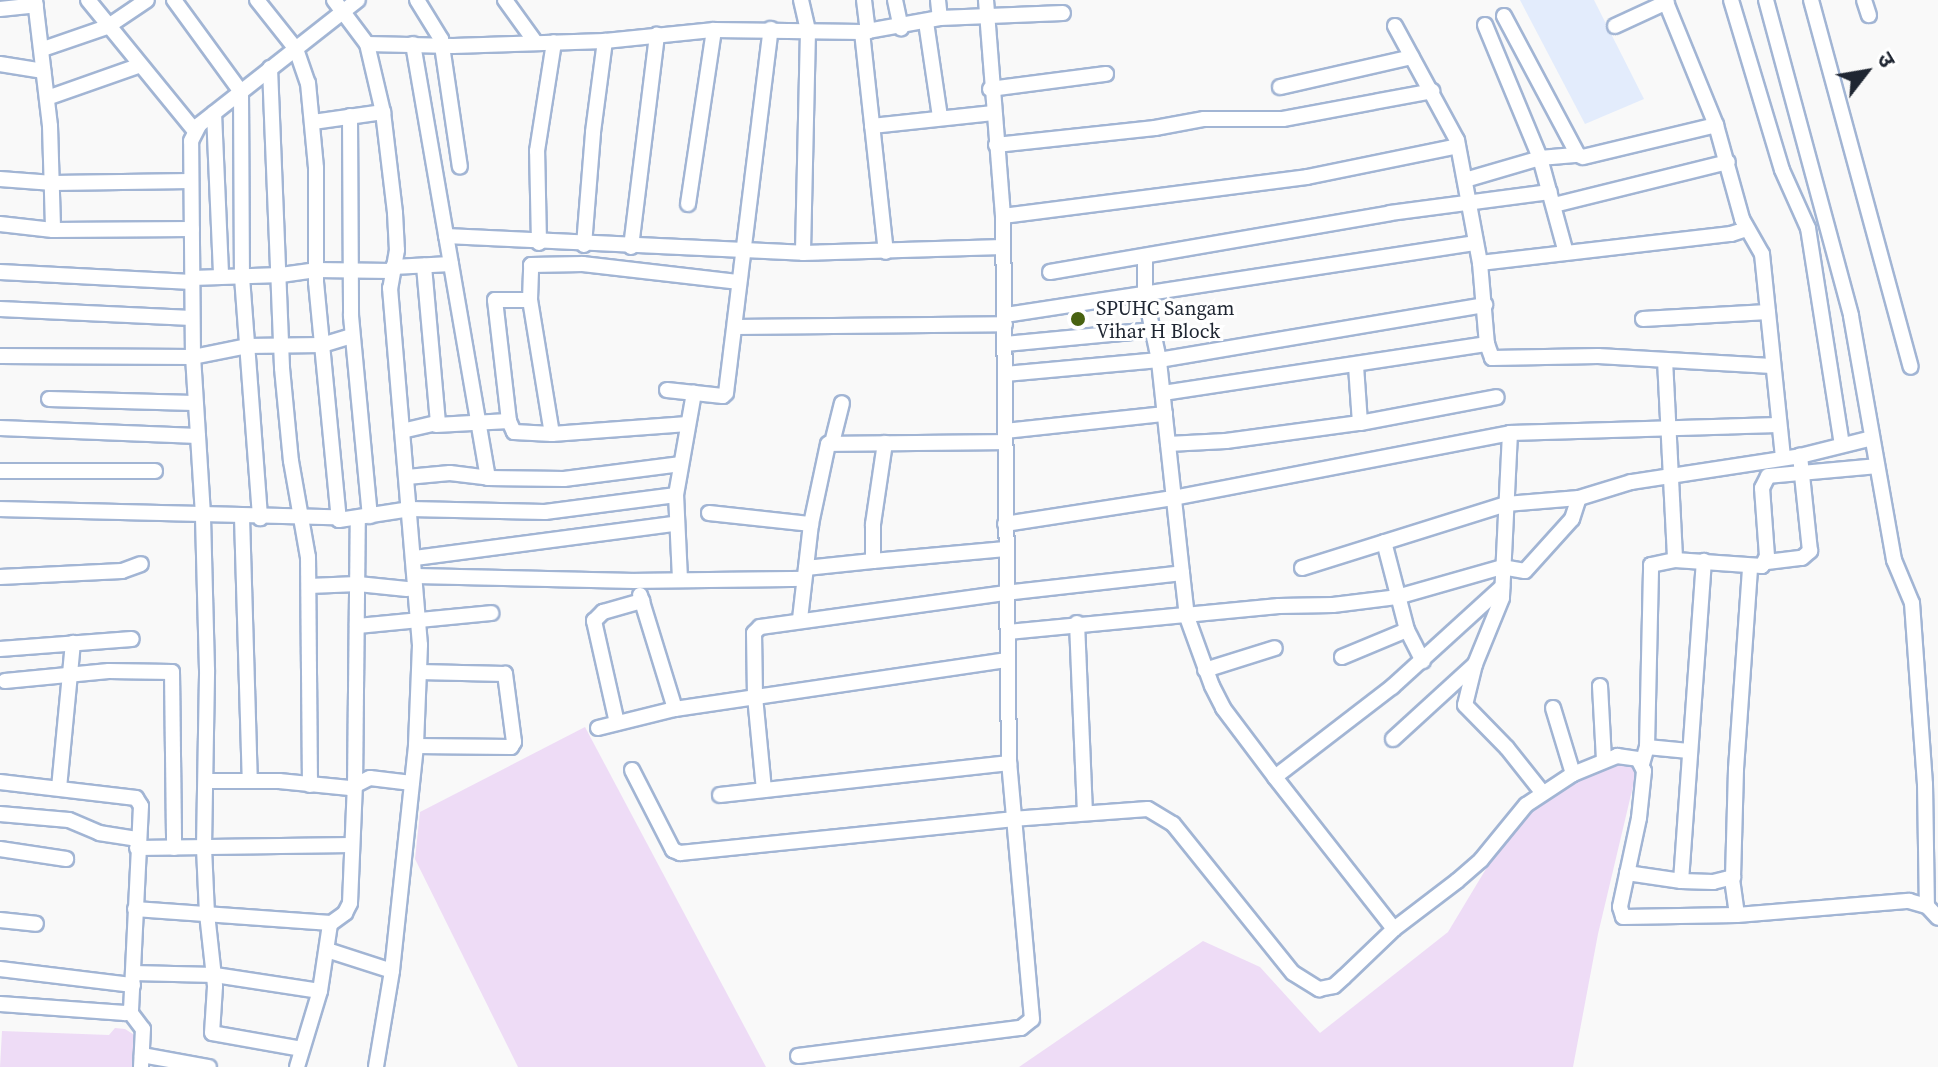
<!DOCTYPE html>
<meta charset="utf-8">
<style>
body{margin:0}
#map{position:relative;width:1938px;height:1067px;overflow:hidden;background:#f9f9f9;font-family:"Source Serif 4","Noto Sans Devanagari",serif}
div>[style]{position:absolute}
[style*='--x']{left:calc(var(--x)*1px);top:calc(var(--y)*1px);width:calc(var(--w)*1px);rotate:calc(var(--a)*1deg)}
.built>*{inset:0;background:#e3ecfc}
.green>*{inset:0;background:#eedcf6}
.roads{filter:drop-shadow(2px 0 #a2b5d4) drop-shadow(-2px 0 #a2b5d4) drop-shadow(0 2px #a2b5d4) drop-shadow(0 -2px #a2b5d4)}
.minor>*{height:14px;margin:-7px;padding:0 7px;transform-origin:7px;border-radius:7px;background:#fff}
.dots>*{width:22px;height:22px;translate:-50% -50%;box-sizing:border-box;border:4px solid #fff;border-radius:50%}
span{translate:-50% -50%;white-space:nowrap;text-align:center;line-height:1.15;-webkit-text-stroke:6px #fff;paint-order:stroke}
.poi-label{font-size:20px;color:#1f2632}
.left{translate:0 -50%;text-align:left}
.north{position:absolute;left:1826px;top:32px;width:80px;height:80px;-webkit-text-stroke:6px #fff;paint-order:stroke;rotate:59deg;font-size:22px;font-weight:700;line-height:32px;text-align:center;color:#1f2632}
.north::after{content:'';display:block;margin:auto;width:28px;height:36px;background:#1f2632;clip-path:polygon(50% 0,100% 100%,50% 72%,0 100%)}
</style>
<div id="map">
<div class="built">
<div style="clip-path:polygon(1520px 0,1594px 0,1644px 99px,1585px 124px)"></div>
</div>
<div class="green">
<div style="clip-path:polygon(585px 727px,766px 1067px,518px 1067px,415px 859px,420px 812px)"></div>
<div style="clip-path:polygon(1639px 761px,1598px 934px,1573px 1067px,1019px 1067px,1203px 941px,1260px 967px,1320px 1033px,1448px 932px,1522px 809px,1608px 762px)"></div>
<div style="clip-path:polygon(115px 1028px,125px 1029px,136px 1036px,134px 1067px,0 1067px,2px 1031px,109px 1035px)"></div>
</div>
<div class="roads">
<div class="minor">
<div style="--x:35;--y:0;--w:127;--a:83.2"></div>
<div style="--x:50;--y:126;--w:104;--a:88.3"></div>
<div style="--x:88;--y:0;--w:168;--a:50.8"></div>
<div style="--x:174;--y:0;--w:114;--a:53.9"></div>
<div style="--x:241;--y:92;--w:185;--a:89.7"></div>
<div style="--x:242;--y:277;--w:242;--a:85.7"></div>
<div style="--x:257;--y:0;--w:63;--a:51.5"></div>
<div style="--x:296;--y:49;--w:36;--a:71"></div>
<div style="--x:308;--y:83;--w:85;--a:84.6"></div>
<div style="--x:316;--y:168;--w:114;--a:90"></div>
<div style="--x:316;--y:282;--w:239;--a:84.5"></div>
<div style="--x:339;--y:520;--w:72;--a:-8.8"></div>
<div style="--x:410;--y:509;--w:135;--a:1.3"></div>
<div style="--x:545;--y:512;--w:132;--a:-7.4"></div>
<div style="--x:334;--y:0;--w:55;--a:53.1"></div>
<div style="--x:367;--y:44;--w:70;--a:76.8"></div>
<div style="--x:383;--y:112;--w:102;--a:83.2"></div>
<div style="--x:395;--y:213;--w:37;--a:87"></div>
<div style="--x:397;--y:250;--w:39;--a:100"></div>
<div style="--x:390;--y:288;--w:358;--a:85.2"></div>
<div style="--x:420;--y:645;--w:101;--a:92.3"></div>
<div style="--x:416;--y:746;--w:226;--a:96.1"></div>
<div style="--x:392;--y:971;--w:97;--a:99.5"></div>
<div style="--x:417;--y:0;--w:46;--a:58.4"></div>
<div style="--x:441;--y:39;--w:129;--a:81.6"></div>
<div style="--x:505;--y:0;--w:53;--a:54.2"></div>
<div style="--x:801;--y:0;--w:32;--a:77"></div>
<div style="--x:808;--y:31;--w:222;--a:91.3"></div>
<div style="--x:864;--y:0;--w:32;--a:83"></div>
<div style="--x:895;--y:0;--w:29;--a:78"></div>
<div style="--x:938;--y:0;--w:18;--a:84"></div>
<div style="--x:1665;--y:0;--w:135;--a:67.8"></div>
<div style="--x:1716;--y:125;--w:98;--a:74.5"></div>
<div style="--x:1742;--y:219;--w:40;--a:60.3"></div>
<div style="--x:1762;--y:254;--w:204;--a:84.1"></div>
<div style="--x:1731;--y:0;--w:177;--a:73.3"></div>
<div style="--x:1782;--y:170;--w:64;--a:65.9"></div>
<div style="--x:1808;--y:228;--w:219;--a:81.1"></div>
<div style="--x:1766;--y:0;--w:327;--a:74.9"></div>
<div style="--x:1851;--y:316;--w:248;--a:80"></div>
<div style="--x:1894;--y:560;--w:47;--a:67.3"></div>
<div style="--x:1912;--y:603;--w:181;--a:85.9"></div>
<div style="--x:1925;--y:784;--w:122;--a:89.1"></div>
<div style="--x:1811;--y:0;--w:380;--a:74.8"></div>
<div style="--x:1864;--y:0;--w:16;--a:72"></div>
<div style="--x:0;--y:9;--w:36;--a:-6"></div>
<div style="--x:1504;--y:16;--w:157;--a:62"></div>
<div style="--x:1578;--y:155;--w:5;--a:22"></div>
<div style="--x:1583;--y:157;--w:137;--a:-13.5"></div>
<div style="--x:926;--y:22;--w:96;--a:81.6"></div>
<div style="--x:1485;--y:25;--w:144;--a:67.5"></div>
<div style="--x:1540;--y:158;--w:98;--a:74.7"></div>
<div style="--x:1395;--y:26;--w:130;--a:61.5"></div>
<div style="--x:1457;--y:140;--w:125;--a:79.4"></div>
<div style="--x:1480;--y:263;--w:81;--a:85.1"></div>
<div style="--x:1487;--y:344;--w:15;--a:70"></div>
<div style="--x:1492;--y:358;--w:106;--a:-1.1"></div>
<div style="--x:1598;--y:356;--w:174;--a:3.3"></div>
<div style="--x:1615;--y:26;--w:57;--a:-24.8"></div>
<div style="--x:862;--y:32;--w:221;--a:83.8"></div>
<div style="--x:367;--y:44;--w:86;--a:1.3"></div>
<div style="--x:453;--y:46;--w:152;--a:-1.9"></div>
<div style="--x:605;--y:41;--w:110;--a:-5.8"></div>
<div style="--x:714;--y:30;--w:148;--a:0.8"></div>
<div style="--x:862;--y:32;--w:79;--a:-10.2"></div>
<div style="--x:940;--y:18;--w:123;--a:-2.3"></div>
<div style="--x:413;--y:44;--w:440;--a:80.2"></div>
<div style="--x:43;--y:49;--w:68;--a:-19"></div>
<div style="--x:107;--y:27;--w:48;--a:-34"></div>
<div style="--x:0;--y:64;--w:44;--a:9.2"></div>
<div style="--x:270;--y:68;--w:300;--a:87.7"></div>
<div style="--x:282;--y:368;--w:93;--a:84.5"></div>
<div style="--x:291;--y:461;--w:97;--a:80"></div>
<div style="--x:308;--y:557;--w:228;--a:89.5"></div>
<div style="--x:1280;--y:87;--w:135;--a:-12.8"></div>
<div style="--x:990;--y:89;--w:117;--a:-7.4"></div>
<div style="--x:47;--y:98;--w:96;--a:-19.4"></div>
<div style="--x:214;--y:113;--w:163;--a:87.5"></div>
<div style="--x:350;--y:116;--w:200;--a:89.7"></div>
<div style="--x:351;--y:316;--w:201;--a:84.6"></div>
<div style="--x:313;--y:122;--w:71;--a:-8.1"></div>
<div style="--x:872;--y:126;--w:122;--a:-6.1"></div>
<div style="--x:996;--y:145;--w:160;--a:-6.1"></div>
<div style="--x:1155;--y:128;--w:50;--a:-10.4"></div>
<div style="--x:1204;--y:119;--w:79;--a:0"></div>
<div style="--x:1283;--y:119;--w:152;--a:-10.6"></div>
<div style="--x:0;--y:179;--w:53;--a:4.3"></div>
<div style="--x:53;--y:183;--w:138;--a:-0.8"></div>
<div style="--x:1465;--y:180;--w:78;--a:-16.3"></div>
<div style="--x:1540;--y:158;--w:38;--a:-5"></div>
<div style="--x:688;--y:204;--w:176;--a:-81.5"></div>
<div style="--x:1554;--y:205;--w:179;--a:-13.9"></div>
<div style="--x:1003;--y:216;--w:306;--a:-7.3"></div>
<div style="--x:1307;--y:177;--w:154;--a:-11.6"></div>
<div style="--x:0;--y:224;--w:53;--a:6.5"></div>
<div style="--x:53;--y:230;--w:139;--a:-0.4"></div>
<div style="--x:446;--y:236;--w:357;--a:2.7"></div>
<div style="--x:803;--y:253;--w:200;--a:-1.7"></div>
<div style="--x:539;--y:243;--w:92;--a:-91.2"></div>
<div style="--x:537;--y:151;--w:110;--a:-81.1"></div>
<div style="--x:584;--y:245;--w:113;--a:-85.4"></div>
<div style="--x:593;--y:132;--w:92;--a:-82.5"></div>
<div style="--x:631;--y:247;--w:214;--a:-83"></div>
<div style="--x:1480;--y:263;--w:253;--a:-6.6"></div>
<div style="--x:1731;--y:234;--w:16;--a:-18"></div>
<div style="--x:393;--y:267;--w:58;--a:-3"></div>
<div style="--x:0;--y:272;--w:192;--a:3"></div>
<div style="--x:1050;--y:272;--w:345;--a:-9.8"></div>
<div style="--x:1390;--y:213;--w:161;--a:-7.5"></div>
<div style="--x:192;--y:278;--w:89;--a:-1.9"></div>
<div style="--x:281;--y:275;--w:35;--a:-8"></div>
<div style="--x:316;--y:270;--w:75;--a:0.8"></div>
<div style="--x:530;--y:300;--w:35;--a:180"></div>
<div style="--x:495;--y:300;--w:122;--a:83.4"></div>
<div style="--x:509;--y:421;--w:12;--a:66"></div>
<div style="--x:514;--y:432;--w:38;--a:3"></div>
<div style="--x:552;--y:434;--w:136;--a:-4.2"></div>
<div style="--x:0;--y:309;--w:192;--a:2.7"></div>
<div style="--x:1005;--y:315;--w:476;--a:-8.7"></div>
<div style="--x:1643;--y:319;--w:125;--a:-3.2"></div>
<div style="--x:735;--y:327;--w:270;--a:-0.6"></div>
<div style="--x:1005;--y:344;--w:149;--a:-5.4"></div>
<div style="--x:0;--y:356;--w:193;--a:0.3"></div>
<div style="--x:193;--y:357;--w:55;--a:-11.5"></div>
<div style="--x:247;--y:346;--w:75;--a:-0.8"></div>
<div style="--x:322;--y:345;--w:31;--a:-17"></div>
<div style="--x:1665;--y:360;--w:200;--a:87.1"></div>
<div style="--x:1356;--y:366;--w:57;--a:86"></div>
<div style="--x:1005;--y:374;--w:155;--a:-5.2"></div>
<div style="--x:1159;--y:360;--w:331;--a:-9.6"></div>
<div style="--x:667;--y:390;--w:56;--a:6.1"></div>
<div style="--x:723;--y:396;--w:4;--a:-45"></div>
<div style="--x:726;--y:393;--w:367;--a:-83"></div>
<div style="--x:1163;--y:393;--w:328;--a:-8.6"></div>
<div style="--x:49;--y:399;--w:145;--a:1.6"></div>
<div style="--x:436;--y:425;--w:73;--a:-3.1"></div>
<div style="--x:0;--y:428;--w:198;--a:2.3"></div>
<div style="--x:402;--y:431;--w:37;--a:-13"></div>
<div style="--x:438;--y:423;--w:158;--a:-95.1"></div>
<div style="--x:1005;--y:431;--w:161;--a:-6.1"></div>
<div style="--x:1510;--y:433;--w:268;--a:-1.7"></div>
<div style="--x:552;--y:434;--w:136;--a:-99.3"></div>
<div style="--x:530;--y:300;--w:35;--a:-88"></div>
<div style="--x:531;--y:265;--w:52;--a:-1.1"></div>
<div style="--x:583;--y:264;--w:157;--a:6.6"></div>
<div style="--x:832;--y:443;--w:41;--a:-76"></div>
<div style="--x:1168;--y:444;--w:58;--a:-3"></div>
<div style="--x:1226;--y:441;--w:135;--a:-7.7"></div>
<div style="--x:1360;--y:423;--w:139;--a:-10.7"></div>
<div style="--x:0;--y:471;--w:155;--a:0"></div>
<div style="--x:407;--y:477;--w:43;--a:-5.3"></div>
<div style="--x:450;--y:473;--w:38;--a:7"></div>
<div style="--x:488;--y:478;--w:76;--a:0.8"></div>
<div style="--x:564;--y:479;--w:118;--a:-7.3"></div>
<div style="--x:0;--y:509;--w:337;--a:1.4"></div>
<div style="--x:709;--y:513;--w:103;--a:6.2"></div>
<div style="--x:242;--y:517;--w:264;--a:88.3"></div>
<div style="--x:1005;--y:524;--w:170;--a:-8.8"></div>
<div style="--x:1173;--y:498;--w:343;--a:-10.9"></div>
<div style="--x:1510;--y:433;--w:165;--a:92.8"></div>
<div style="--x:1502;--y:598;--w:71;--a:112.2"></div>
<div style="--x:1475;--y:664;--w:42;--a:103.7"></div>
<div style="--x:1465;--y:705;--w:60;--a:45.7"></div>
<div style="--x:1507;--y:748;--w:56;--a:51.5"></div>
<div style="--x:415;--y:558;--w:262;--a:-7.5"></div>
<div style="--x:873;--y:561;--w:133;--a:-5.2"></div>
<div style="--x:1767;--y:562;--w:35;--a:-7"></div>
<div style="--x:1802;--y:558;--w:11;--a:-41"></div>
<div style="--x:1810;--y:551;--w:96;--a:-96"></div>
<div style="--x:1800;--y:456;--w:74;--a:-14"></div>
<div style="--x:806;--y:568;--w:67;--a:-6"></div>
<div style="--x:873;--y:561;--w:37;--a:-90"></div>
<div style="--x:873;--y:524;--w:82;--a:-81.6"></div>
<div style="--x:1302;--y:568;--w:214;--a:-17.4"></div>
<div style="--x:1506;--y:504;--w:73;--a:-4.7"></div>
<div style="--x:1579;--y:498;--w:54;--a:-17.1"></div>
<div style="--x:1631;--y:482;--w:171;--a:-8.7"></div>
<div style="--x:1182;--y:573;--w:44;--a:83.5"></div>
<div style="--x:1187;--y:617;--w:73;--a:70.1"></div>
<div style="--x:1212;--y:686;--w:25;--a:63"></div>
<div style="--x:1223;--y:708;--w:86;--a:53"></div>
<div style="--x:416;--y:576;--w:219;--a:1.3"></div>
<div style="--x:635;--y:581;--w:169;--a:-0.7"></div>
<div style="--x:0;--y:577;--w:122;--a:-2.8"></div>
<div style="--x:122;--y:571;--w:20;--a:-20"></div>
<div style="--x:680;--y:579;--w:84;--a:-92.7"></div>
<div style="--x:676;--y:495;--w:104;--a:-80"></div>
<div style="--x:309;--y:586;--w:49;--a:-2.3"></div>
<div style="--x:358;--y:584;--w:49;--a:5.8"></div>
<div style="--x:640;--y:595;--w:119;--a:72.9"></div>
<div style="--x:800;--y:619;--w:96;--a:-83.4"></div>
<div style="--x:811;--y:524;--w:82;--a:-78"></div>
<div style="--x:828;--y:444;--w:177;--a:-0.6"></div>
<div style="--x:1077;--y:623;--w:189;--a:87.6"></div>
<div style="--x:357;--y:626;--w:135;--a:-5.5"></div>
<div style="--x:1407;--y:630;--w:35;--a:63"></div>
<div style="--x:1008;--y:632;--w:272;--a:-5.5"></div>
<div style="--x:1279;--y:606;--w:54;--a:-1.1"></div>
<div style="--x:1333;--y:605;--w:64;--a:-7.1"></div>
<div style="--x:1397;--y:597;--w:109;--a:-15.9"></div>
<div style="--x:1502;--y:567;--w:23;--a:10"></div>
<div style="--x:1525;--y:571;--w:70;--a:-47.9"></div>
<div style="--x:1572;--y:519;--w:22;--a:-72"></div>
<div style="--x:0;--y:649;--w:132;--a:-4.3"></div>
<div style="--x:1342;--y:657;--w:70;--a:-22.6"></div>
<div style="--x:1407;--y:630;--w:91;--a:-104.6"></div>
<div style="--x:1205;--y:670;--w:73;--a:-17.4"></div>
<div style="--x:5;--y:681;--w:104;--a:-5.5"></div>
<div style="--x:109;--y:671;--w:63;--a:0.9"></div>
<div style="--x:172;--y:672;--w:176;--a:89.3"></div>
<div style="--x:1600;--y:686;--w:73;--a:86.9"></div>
<div style="--x:1553;--y:708;--w:69;--a:73.1"></div>
<div style="--x:617;--y:723;--w:105;--a:-102.7"></div>
<div style="--x:594;--y:621;--w:13;--a:-45"></div>
<div style="--x:603;--y:612;--w:41;--a:-15.8"></div>
<div style="--x:598;--y:728;--w:79;--a:-13.9"></div>
<div style="--x:675;--y:709;--w:336;--a:-8.4"></div>
<div style="--x:1393;--y:739;--w:111;--a:-42.4"></div>
<div style="--x:416;--y:746;--w:95;--a:0.6"></div>
<div style="--x:511;--y:747;--w:6;--a:-59"></div>
<div style="--x:514;--y:742;--w:69;--a:-97.5"></div>
<div style="--x:505;--y:674;--w:86;--a:-178.7"></div>
<div style="--x:1647;--y:747;--w:42;--a:5.4"></div>
<div style="--x:1642;--y:764;--w:18;--a:-74"></div>
<div style="--x:1647;--y:747;--w:182;--a:-88.7"></div>
<div style="--x:1651;--y:565;--w:25;--a:-12"></div>
<div style="--x:1675;--y:560;--w:87;--a:3.9"></div>
<div style="--x:1762;--y:566;--w:11;--a:-63"></div>
<div style="--x:1767;--y:556;--w:68;--a:-94.2"></div>
<div style="--x:1762;--y:488;--w:13;--a:-63"></div>
<div style="--x:1768;--y:476;--w:109;--a:-5.2"></div>
<div style="--x:632;--y:770;--w:90;--a:62.9"></div>
<div style="--x:673;--y:850;--w:8;--a:23"></div>
<div style="--x:680;--y:853;--w:334;--a:-5.8"></div>
<div style="--x:1012;--y:819;--w:136;--a:-4.2"></div>
<div style="--x:1148;--y:809;--w:29;--a:31"></div>
<div style="--x:1173;--y:824;--w:191;--a:51.2"></div>
<div style="--x:1293;--y:973;--w:31;--a:32"></div>
<div style="--x:1319;--y:989;--w:15;--a:-11"></div>
<div style="--x:1334;--y:986;--w:13;--a:-42"></div>
<div style="--x:1344;--y:977;--w:69;--a:-43.8"></div>
<div style="--x:1394;--y:929;--w:79;--a:-37.3"></div>
<div style="--x:1457;--y:881;--w:32;--a:-41"></div>
<div style="--x:1481;--y:860;--w:71;--a:-50.7"></div>
<div style="--x:1526;--y:805;--w:56;--a:-33.4"></div>
<div style="--x:1573;--y:774;--w:48;--a:-22.2"></div>
<div style="--x:1617;--y:756;--w:21;--a:8"></div>
<div style="--x:1638;--y:759;--w:13;--a:63"></div>
<div style="--x:1644;--y:771;--w:47;--a:96.1"></div>
<div style="--x:1639;--y:818;--w:91;--a:102.1"></div>
<div style="--x:1620;--y:907;--w:10;--a:73"></div>
<div style="--x:1623;--y:917;--w:114;--a:-1"></div>
<div style="--x:1737;--y:915;--w:173;--a:-4.7"></div>
<div style="--x:1909;--y:901;--w:19;--a:16"></div>
<div style="--x:1927;--y:906;--w:16;--a:47"></div>
<div style="--x:208;--y:781;--w:71;--a:0"></div>
<div style="--x:279;--y:781;--w:71;--a:5.6"></div>
<div style="--x:350;--y:788;--w:22;--a:-27"></div>
<div style="--x:370;--y:778;--w:42;--a:6.8"></div>
<div style="--x:0;--y:782;--w:137;--a:6.7"></div>
<div style="--x:136;--y:798;--w:9;--a:58"></div>
<div style="--x:141;--y:806;--w:204;--a:92.8"></div>
<div style="--x:131;--y:1010;--w:7;--a:153"></div>
<div style="--x:125;--y:1013;--w:125;--a:-175.9"></div>
<div style="--x:59;--y:788;--w:146;--a:-84.5"></div>
<div style="--x:764;--y:790;--w:94;--a:-95.5"></div>
<div style="--x:755;--y:696;--w:63;--a:-90.9"></div>
<div style="--x:754;--y:633;--w:8;--a:-45"></div>
<div style="--x:760;--y:627;--w:247;--a:-7.9"></div>
<div style="--x:1005;--y:593;--w:178;--a:-6.4"></div>
<div style="--x:1182;--y:573;--w:214;--a:-96.2"></div>
<div style="--x:1159;--y:360;--w:67;--a:-102"></div>
<div style="--x:1145;--y:294;--w:37;--a:-90"></div>
<div style="--x:720;--y:795;--w:291;--a:-6.3"></div>
<div style="--x:0;--y:814;--w:69;--a:5"></div>
<div style="--x:69;--y:820;--w:33;--a:23"></div>
<div style="--x:99;--y:833;--w:38;--a:9"></div>
<div style="--x:137;--y:848;--w:215;--a:-0.8"></div>
<div style="--x:0;--y:849;--w:67;--a:8.6"></div>
<div style="--x:1627;--y:873;--w:55;--a:8.4"></div>
<div style="--x:1681;--y:881;--w:32;--a:2"></div>
<div style="--x:1713;--y:882;--w:21;--a:-14"></div>
<div style="--x:1733;--y:877;--w:108;--a:-88.4"></div>
<div style="--x:1736;--y:769;--w:201;--a:-86"></div>
<div style="--x:1732;--y:879;--w:36;--a:82"></div>
<div style="--x:1681;--y:881;--w:321;--a:-85.9"></div>
<div style="--x:135;--y:909;--w:196;--a:4.1"></div>
<div style="--x:0;--y:920;--w:36;--a:6"></div>
<div style="--x:1394;--y:929;--w:193;--a:-128.1"></div>
<div style="--x:1275;--y:777;--w:148;--a:-37.6"></div>
<div style="--x:1392;--y:687;--w:149;--a:-42.3"></div>
<div style="--x:327;--y:950;--w:68;--a:17.9"></div>
<div style="--x:0;--y:969;--w:134;--a:6.9"></div>
<div style="--x:133;--y:973;--w:82;--a:1.4"></div>
<div style="--x:215;--y:975;--w:106;--a:8.7"></div>
<div style="--x:130;--y:1012;--w:21;--a:53"></div>
<div style="--x:143;--y:1029;--w:38;--a:93"></div>
<div style="--x:302;--y:1049;--w:91;--a:-169.9"></div>
<div style="--x:212;--y:1033;--w:47;--a:-86.3"></div>
<div style="--x:215;--y:986;--w:72;--a:-96.3"></div>
<div style="--x:207;--y:914;--w:67;--a:-92.6"></div>
<div style="--x:204;--y:847;--w:177;--a:-89"></div>
<div style="--x:207;--y:670;--w:155;--a:-91.5"></div>
<div style="--x:203;--y:515;--w:158;--a:-93.6"></div>
<div style="--x:193;--y:357;--w:216;--a:-90.5"></div>
<div style="--x:191;--y:141;--w:18;--a:-63"></div>
<div style="--x:199;--y:125;--w:202;--a:-38.2"></div>
<div style="--x:142;--y:1055;--w:68;--a:10.2"></div>
<div style="--x:798;--y:1056;--w:225;--a:-7.2"></div>
<div style="--x:1021;--y:1028;--w:14;--a:-39"></div>
<div style="--x:1032;--y:1019;--w:257;--a:-95.1"></div>
<div style="--x:1009;--y:763;--w:547;--a:-90.63"></div>
<div style="--x:1003;--y:216;--w:217;--a:-94.5"></div>
<div style="--x:297;--y:1067;--w:79;--a:-73.2"></div>
<div style="--x:320;--y:991;--w:68;--a:-81.5"></div>
<div style="--x:330;--y:924;--w:19;--a:-36"></div>
<div style="--x:345;--y:913;--w:11;--a:-63"></div>
<div style="--x:350;--y:903;--w:117;--a:-87.6"></div>
<div style="--x:355;--y:786;--w:268;--a:-89.4"></div>
</div>
</div>
<div class="dots">
<div style="left:1078px;top:319px;background:#486211"></div>
</div>
<div class="poi-label">
<span class="left" style="left:1096px;top:320px">SPUHC Sangam<br>Vihar H Block</span>
</div>
<div class="north">उ</div>
</div>
